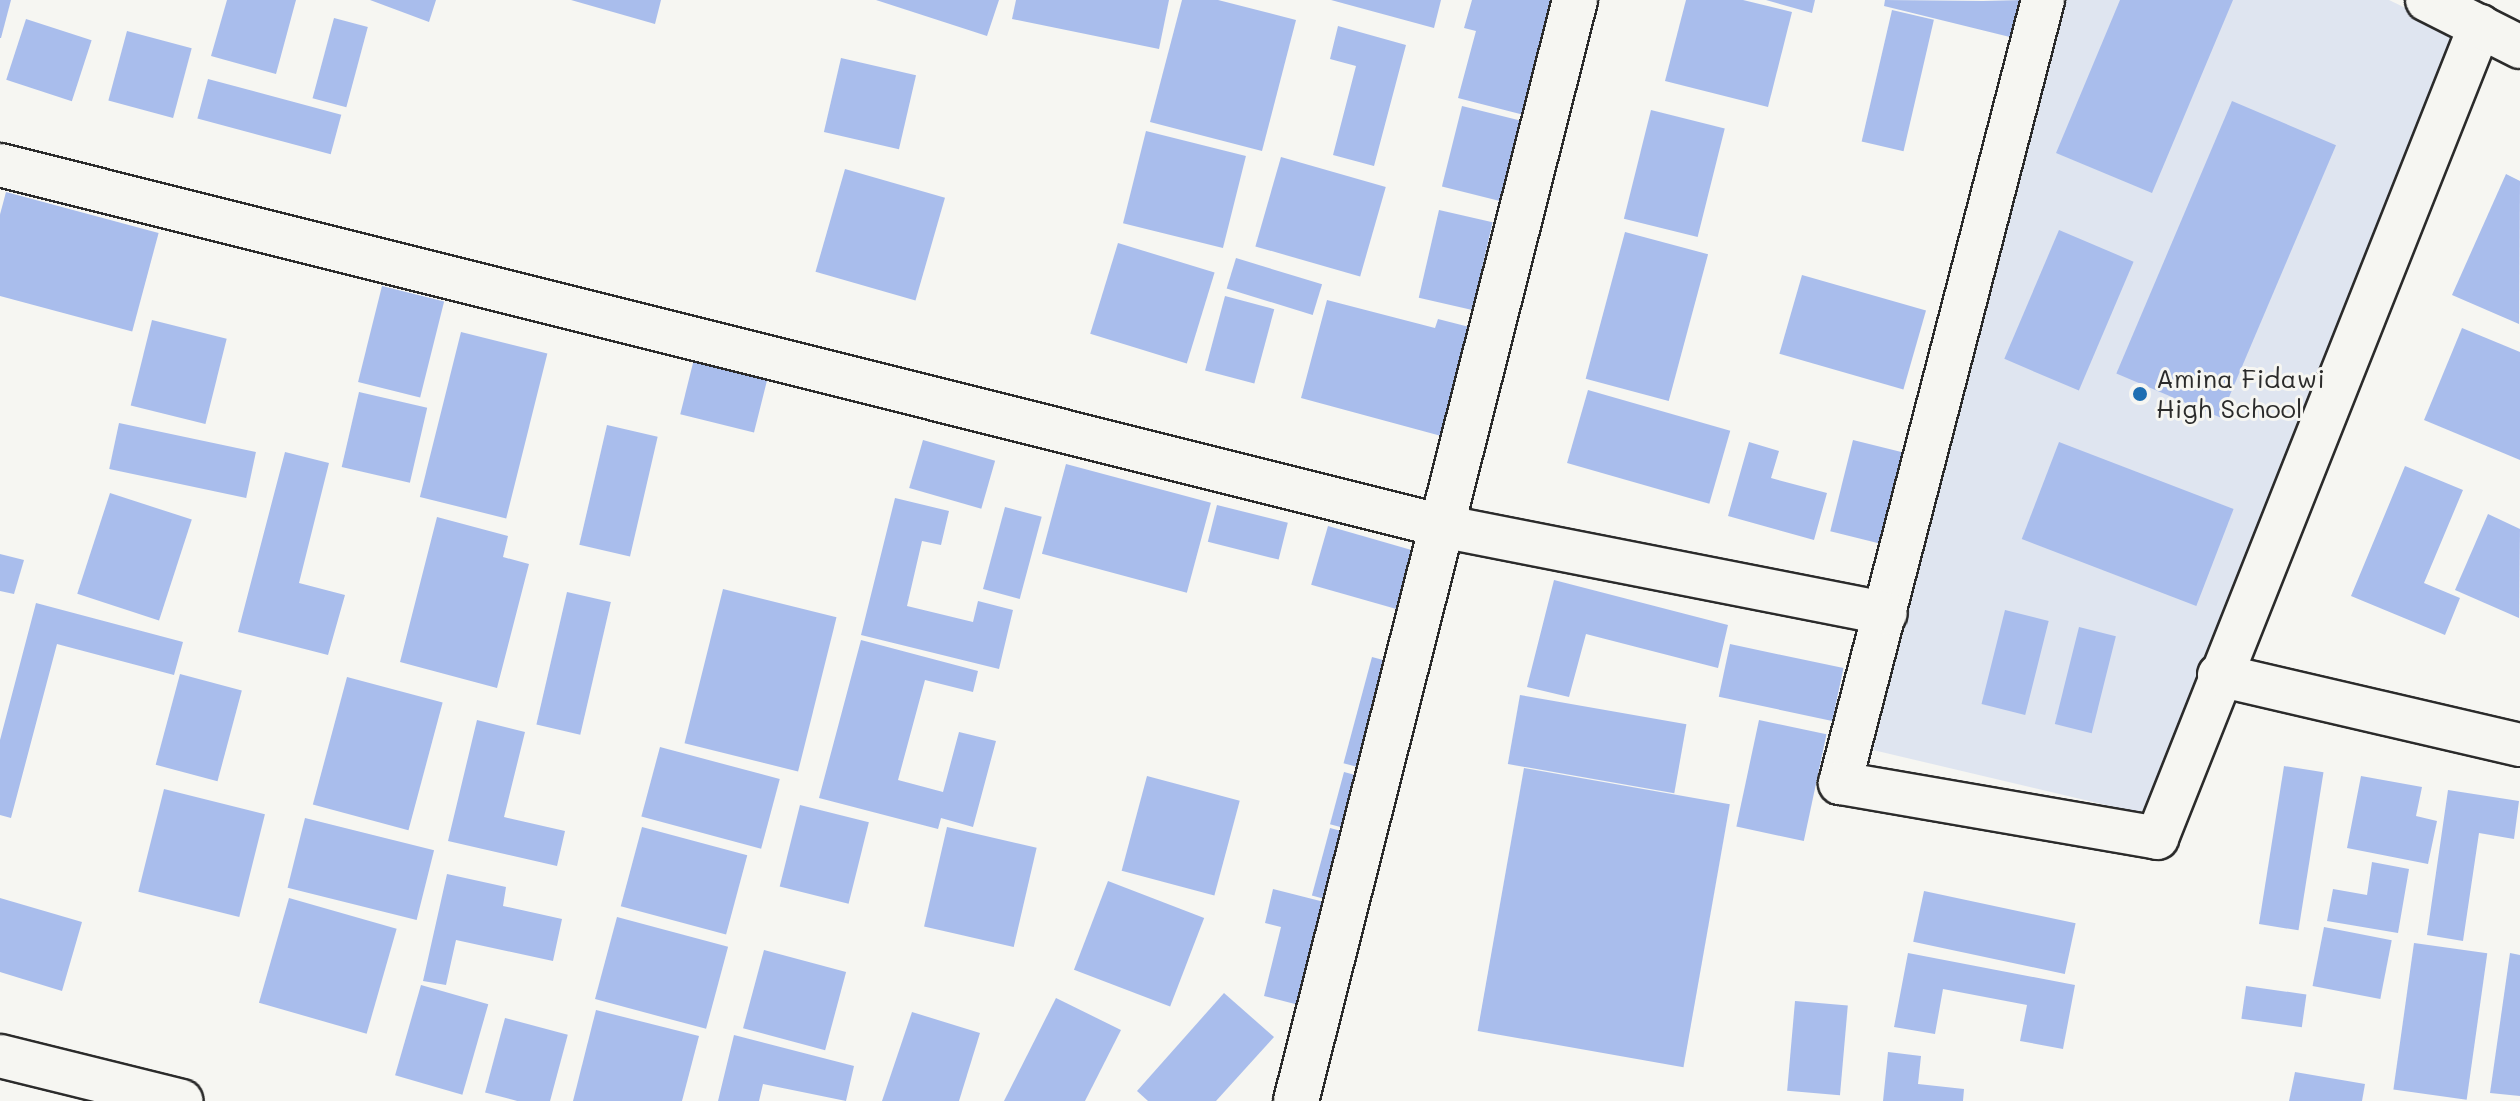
<!DOCTYPE html>
<style>
body{margin:0}
#map{position:relative;width:2520px;height:1101px;overflow:hidden;background:#f6f6f2;font-family:Mali,sans-serif}
div>[style]{position:absolute}
[style*='--x']{left:calc(var(--x)*1px);top:calc(var(--y)*1px);width:calc(var(--w)*1px);rotate:calc(var(--a)*1deg)}
.built>*{inset:0;background:#dfe5f0}
.building>*{inset:0;background:#a9bdec;transform-origin:0 0}
.roads{filter:drop-shadow(2px 0 #2b2b2b) drop-shadow(-2px 0 #2b2b2b) drop-shadow(0 2px #2b2b2b) drop-shadow(0 -2px #2b2b2b)}
.street>*{height:42px;margin:-21px;padding:0 21px;transform-origin:21px;border-radius:21px;background:#f6f6f2}
.secondary>*{height:44px;margin:-22px;padding:0 22px;transform-origin:22px;border-radius:22px;background:#f6f6f2}
.dots>*{width:22px;height:22px;translate:-50% -50%;box-sizing:border-box;border:4px solid #f6f6f2;border-radius:50%}
span{translate:-50% -50%;white-space:nowrap;text-align:center;line-height:1.15;-webkit-text-stroke:6px #f6f6f2;paint-order:stroke}
.poi-label{font-size:26px;color:#2b2b2b}
.left{translate:0 -50%;text-align:left}
</style>
<div id="map">
<div class="built">
<div style="clip-path:polygon(2057px 0,2389px 0,2470px 39px,2144px 814px,1873px 750px)"></div>
</div>
<div class="building">
<div style="clip-path:polygon(0 0,11px 0,1px 38px,0 38px)"></div>
<div style="clip-path:polygon(227px 0,296px 0,276px 74px,211px 56px)"></div>
<div style="clip-path:polygon(370px 0,436px 0,429px 22px)"></div>
<div style="clip-path:polygon(571px 0,661px 0,655px 24px)"></div>
<div style="clip-path:polygon(876px 0,999px 0,987px 36px)"></div>
<div style="clip-path:polygon(1016px 0,1169px 0,1159px 49px,1012px 19px)"></div>
<div style="clip-path:polygon(1182px 0,1218px 0,1296px 20px,1262px 151px,1150px 122px)"></div>
<div style="clip-path:polygon(1331px 0,1441px 0,1434px 28px)"></div>
<div style="clip-path:polygon(1472px 0,1555px 0,1524px 115px,1458px 98px,1476px 31px,1464px 28px)"></div>
<div style="clip-path:polygon(1686px 0,1743px 0,1792px 12px,1768px 107px,1665px 81px)"></div>
<div style="clip-path:polygon(1766px 0,1815px 0,1812px 13px)"></div>
<div style="clip-path:polygon(1885px 0,1983px 1px,2023px 0,2014px 38px,1884px 6px)"></div>
<div style="clip-path:polygon(2120px 0,2233px 0,2152px 193px,2056px 153px)"></div>
<div style="left:1892px;top:10px;width:43px;height:135px;rotate:13deg"></div>
<div style="left:334px;top:18px;width:35px;height:83px;rotate:15deg"></div>
<div style="left:26px;top:19px;width:69px;height:64px;rotate:18deg"></div>
<div style="clip-path:polygon(1338px 26px,1406px 45px,1374px 166px,1333px 155px,1356px 66px,1330px 59px)"></div>
<div style="left:127px;top:31px;width:67px;height:72px;rotate:15deg"></div>
<div style="left:841px;top:58px;width:77px;height:76px;rotate:13deg"></div>
<div style="left:208px;top:79px;width:138px;height:41px;rotate:15deg"></div>
<div style="left:2232px;top:101px;width:113px;height:296px;rotate:23deg"></div>
<div style="left:1462px;top:106px;width:72px;height:83px;rotate:14deg"></div>
<div style="left:1651px;top:110px;width:76px;height:112px;rotate:14deg"></div>
<div style="left:1146px;top:131px;width:103px;height:95px;rotate:14deg"></div>
<div style="left:1281px;top:157px;width:109px;height:93px;rotate:16deg"></div>
<div style="left:845px;top:169px;width:104px;height:107px;rotate:16deg"></div>
<div style="clip-path:polygon(2506px 174px,2520px 181px,2519px 324px,2452px 295px)"></div>
<div style="left:6px;top:192px;width:158px;height:102px;rotate:15deg"></div>
<div style="left:1439px;top:210px;width:55px;height:90px;rotate:13deg"></div>
<div style="left:2059px;top:230px;width:81px;height:140px;rotate:23deg"></div>
<div style="left:1625px;top:232px;width:86px;height:152px;rotate:15deg"></div>
<div style="left:1118px;top:243px;width:101px;height:95px;rotate:17deg"></div>
<div style="left:1236px;top:258px;width:90px;height:32px;rotate:17deg"></div>
<div style="left:1802px;top:275px;width:129px;height:82px;rotate:16deg"></div>
<div style="left:382px;top:286px;width:64px;height:99px;rotate:14deg"></div>
<div style="left:1225px;top:296px;width:51px;height:77px;rotate:15deg"></div>
<div style="clip-path:polygon(1327px 300px,1435px 328px,1438px 319px,1485px 331px,1456px 440px,1301px 398px)"></div>
<div style="left:152px;top:320px;width:77px;height:88px;rotate:14deg"></div>
<div style="clip-path:polygon(2462px 328px,2520px 352px,2520px 460px,2424px 420px)"></div>
<div style="left:461px;top:332px;width:89px;height:170px;rotate:14deg"></div>
<div style="left:695px;top:355px;width:76px;height:61px;rotate:14deg"></div>
<div style="left:1588px;top:390px;width:148px;height:76px;rotate:16deg"></div>
<div style="left:359px;top:392px;width:70px;height:77px;rotate:13deg"></div>
<div style="left:119px;top:423px;width:140px;height:47px;rotate:12deg"></div>
<div style="left:607px;top:425px;width:52px;height:123px;rotate:13deg"></div>
<div style="left:923px;top:440px;width:75px;height:50px;rotate:16deg"></div>
<div style="left:1853px;top:440px;width:54px;height:94px;rotate:14deg"></div>
<div style="clip-path:polygon(1749px 442px,1779px 451px,1771px 478px,1827px 493px,1814px 540px,1728px 516px)"></div>
<div style="left:2059px;top:442px;width:187px;height:104px;rotate:21deg"></div>
<div style="clip-path:polygon(285px 452px,329px 463px,299px 583px,345px 595px,328px 655px,238px 632px)"></div>
<div style="left:1066px;top:464px;width:150px;height:93px;rotate:15deg"></div>
<div style="clip-path:polygon(2405px 466px,2463px 490px,2424px 583px,2460px 598px,2445px 635px,2351px 596px)"></div>
<div style="left:110px;top:493px;width:86px;height:106px;rotate:18deg"></div>
<div style="clip-path:polygon(895px 498px,949px 511px,941px 545px,922px 541px,907px 606px,973px 622px,978px 601px,1013px 610px,999px 669px,861px 635px)"></div>
<div style="left:1217px;top:505px;width:73px;height:38px;rotate:14deg"></div>
<div style="left:1005px;top:507px;width:38px;height:85px;rotate:15deg"></div>
<div style="clip-path:polygon(2488px 514px,2520px 529px,2519px 618px,2455px 590px)"></div>
<div style="clip-path:polygon(437px 517px,508px 536px,503px 557px,529px 564px,497px 688px,400px 662px)"></div>
<div style="left:1328px;top:526px;width:95px;height:61px;rotate:16deg"></div>
<div style="clip-path:polygon(0 554px,24px 560px,14px 594px,0 591px)"></div>
<div style="clip-path:polygon(1554px 580px,1728px 625px,1718px 668px,1586px 634px,1569px 697px,1527px 687px)"></div>
<div style="left:723px;top:589px;width:117px;height:159px;rotate:14deg"></div>
<div style="left:567px;top:592px;width:45px;height:136px;rotate:13deg"></div>
<div style="clip-path:polygon(36px 603px,183px 642px,174px 675px,57px 644px,11px 818px,0 815px,0 740px)"></div>
<div style="left:2005px;top:610px;width:45px;height:97px;rotate:14deg"></div>
<div style="left:2079px;top:627px;width:38px;height:100px;rotate:14deg"></div>
<div style="clip-path:polygon(861px 640px,978px 671px,973px 692px,925px 680px,898px 780px,943px 792px,959px 732px,996px 741px,973px 827px,941px 818px,938px 829px,819px 798px)"></div>
<div style="left:1730px;top:644px;width:116px;height:54px;rotate:12deg"></div>
<div style="left:1372px;top:657px;width:27px;height:110px;rotate:15deg"></div>
<div style="left:180px;top:674px;width:64px;height:94px;rotate:15deg"></div>
<div style="left:347px;top:677px;width:99px;height:132px;rotate:15deg"></div>
<div style="left:1520px;top:695px;width:169px;height:70px;rotate:10deg"></div>
<div style="clip-path:polygon(477px 720px,525px 732px,504px 817px,565px 831px,557px 866px,448px 841px)"></div>
<div style="left:1759px;top:720px;width:69px;height:109px;rotate:12deg"></div>
<div style="left:660px;top:747px;width:124px;height:72px;rotate:15deg"></div>
<div style="left:2284px;top:766px;width:40px;height:160px;rotate:9deg"></div>
<div style="left:1524px;top:768px;width:209px;height:267px;rotate:10deg"></div>
<div style="left:1344px;top:772px;width:30px;height:54px;rotate:15deg"></div>
<div style="left:1147px;top:776px;width:96px;height:98px;rotate:15deg"></div>
<div style="clip-path:polygon(2361px 776px,2422px 787px,2416px 816px,2437px 821px,2428px 864px,2347px 848px)"></div>
<div style="left:164px;top:789px;width:104px;height:106px;rotate:14deg"></div>
<div style="clip-path:polygon(2448px 790px,2519px 801px,2514px 839px,2479px 833px,2463px 941px,2427px 935px)"></div>
<div style="left:800px;top:805px;width:71px;height:84px;rotate:14deg"></div>
<div style="left:305px;top:818px;width:133px;height:72px;rotate:14deg"></div>
<div style="left:642px;top:827px;width:109px;height:82px;rotate:15deg"></div>
<div style="left:947px;top:827px;width:92px;height:102px;rotate:13deg"></div>
<div style="left:1330px;top:828px;width:31px;height:70px;rotate:15deg"></div>
<div style="clip-path:polygon(2372px 862px,2409px 869px,2398px 933px,2327px 921px,2333px 889px,2367px 895px)"></div>
<div style="clip-path:polygon(447px 874px,506px 887px,503px 906px,562px 919px,553px 961px,456px 940px,446px 985px,423px 981px)"></div>
<div style="left:1108px;top:881px;width:103px;height:95px;rotate:21deg"></div>
<div style="clip-path:polygon(1273px 889px,1340px 906px,1314px 1009px,1264px 996px,1281px 927px,1265px 923px)"></div>
<div style="left:1924px;top:891px;width:155px;height:52px;rotate:12deg"></div>
<div style="clip-path:polygon(0 898px,82px 922px,62px 991px,0 972px)"></div>
<div style="left:289px;top:898px;width:112px;height:109px;rotate:16deg"></div>
<div style="left:617px;top:917px;width:115px;height:85px;rotate:15deg"></div>
<div style="left:2324px;top:927px;width:69px;height:60px;rotate:11deg"></div>
<div style="left:2414px;top:943px;width:74px;height:148px;rotate:8deg"></div>
<div style="left:764px;top:950px;width:85px;height:81px;rotate:15deg"></div>
<div style="clip-path:polygon(1908px 953px,2075px 985px,2063px 1049px,2020px 1041px,2027px 1005px,1943px 989px,1935px 1034px,1894px 1027px)"></div>
<div style="clip-path:polygon(2510px 953px,2520px 955px,2520px 1096px,2490px 1093px)"></div>
<div style="left:421px;top:985px;width:70px;height:94px;rotate:16deg"></div>
<div style="left:2246px;top:986px;width:61px;height:33px;rotate:8deg"></div>
<div style="clip-path:polygon(1224px 993px,1274px 1037px,1216px 1101px,1148px 1101px,1137px 1091px)"></div>
<div style="clip-path:polygon(1056px 998px,1121px 1030px,1085px 1101px,1004px 1101px)"></div>
<div style="left:1795px;top:1001px;width:53px;height:90px;rotate:5deg"></div>
<div style="clip-path:polygon(596px 1010px,699px 1036px,682px 1101px,573px 1101px)"></div>
<div style="clip-path:polygon(912px 1012px,980px 1033px,959px 1101px,882px 1101px)"></div>
<div style="left:505px;top:1018px;width:65px;height:77px;rotate:15deg"></div>
<div style="clip-path:polygon(734px 1035px,854px 1066px,846px 1101px,763px 1084px,759px 1101px,718px 1101px)"></div>
<div style="clip-path:polygon(1888px 1052px,1921px 1056px,1918px 1084px,1964px 1089px,1963px 1101px,1883px 1101px)"></div>
<div style="clip-path:polygon(2295px 1072px,2365px 1084px,2362px 1101px,2289px 1101px)"></div>
</div>
<div class="roads">
<div class="street">
<div style="--x:2043;--y:0;--w:809;--a:104.53"></div>
<div style="--x:1840;--y:783;--w:322;--a:9.8"></div>
<div style="--x:2157;--y:838;--w:874;--a:-68.31"></div>
<div style="--x:2427;--y:0;--w:104;--a:26.8"></div>
<div style="--x:0;--y:165;--w:1491;--a:14.05"></div>
<div style="--x:1446;--y:527;--w:448;--a:11.1"></div>
<div style="--x:2219;--y:675;--w:309;--a:13.1"></div>
<div style="--x:0;--y:1056;--w:187;--a:13.9"></div>
</div>
<div class="secondary">
<div style="--x:1296;--y:1101;--w:1136;--a:-75.78"></div>
</div>
</div>
<div class="dots">
<div style="left:2140px;top:394px;background:#1f6fb2"></div>
</div>
<div class="poi-label">
<span class="left" style="left:2156px;top:394px">Amina Fidawi<br>High School</span>
</div>
</div>
